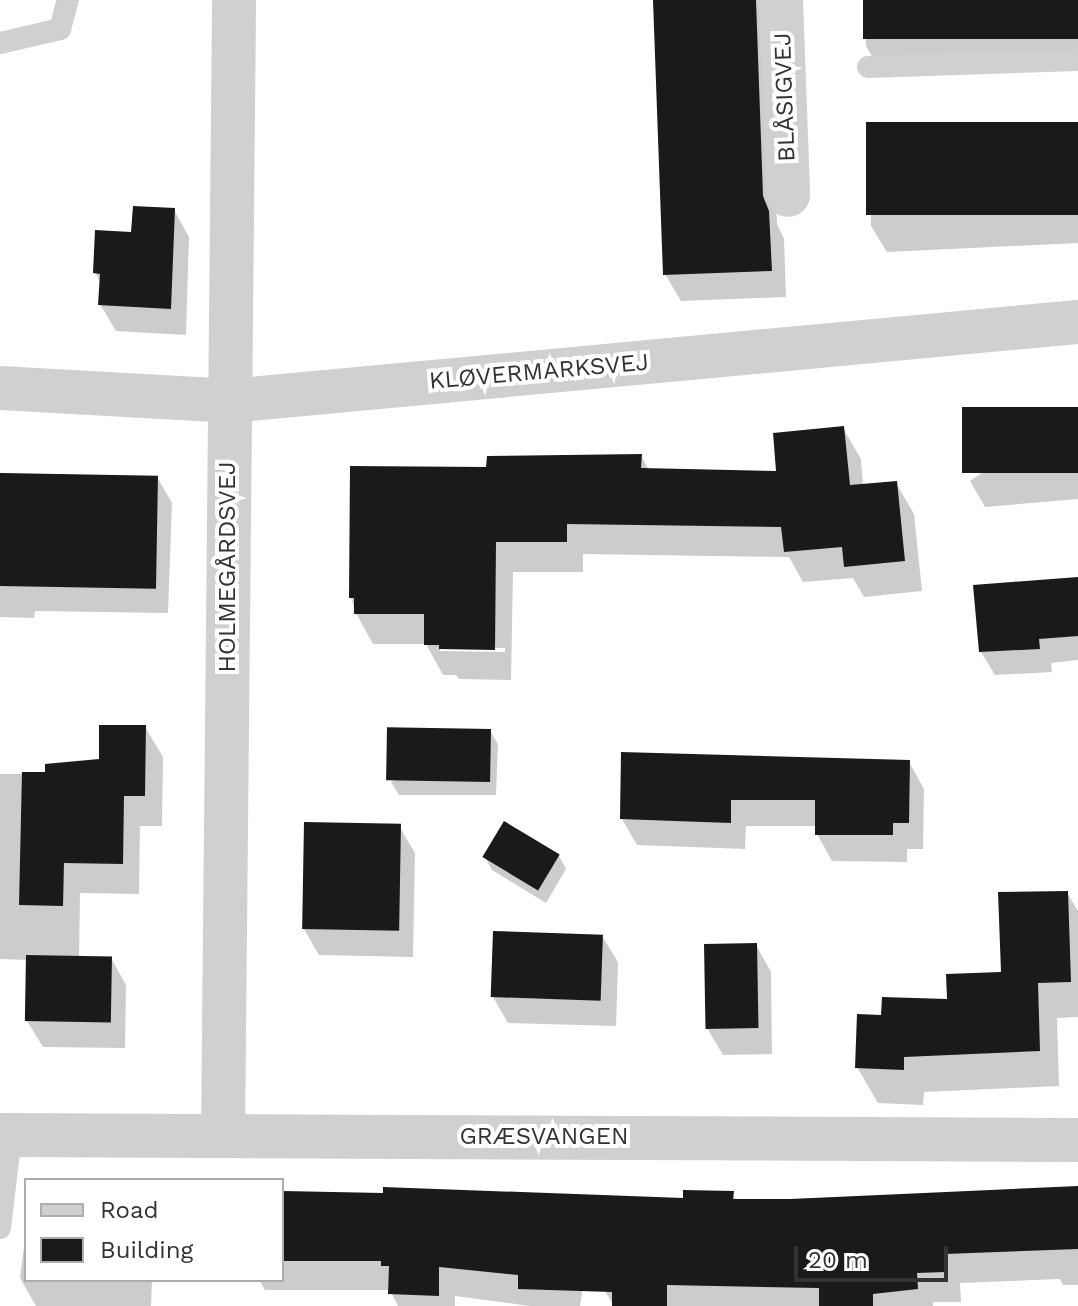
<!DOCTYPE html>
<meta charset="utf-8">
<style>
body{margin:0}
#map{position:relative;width:1078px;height:1306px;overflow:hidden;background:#fff;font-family:"Work Sans",sans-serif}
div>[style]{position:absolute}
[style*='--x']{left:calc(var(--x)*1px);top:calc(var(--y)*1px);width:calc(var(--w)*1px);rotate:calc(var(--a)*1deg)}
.shadow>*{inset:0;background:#0003}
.building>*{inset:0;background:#1a1a1a;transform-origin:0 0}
.service>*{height:22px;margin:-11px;padding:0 11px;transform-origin:11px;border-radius:11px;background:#d0d0d0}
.minor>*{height:44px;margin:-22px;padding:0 22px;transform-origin:22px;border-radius:22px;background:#d0d0d0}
span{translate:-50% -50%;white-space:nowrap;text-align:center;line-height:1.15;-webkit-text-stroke:8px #fff;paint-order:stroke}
.street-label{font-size:24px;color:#333}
.legend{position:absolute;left:24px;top:1178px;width:260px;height:104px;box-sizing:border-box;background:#fff;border:2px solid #adadad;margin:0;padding:10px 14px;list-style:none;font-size:24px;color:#333}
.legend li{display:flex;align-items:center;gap:16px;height:40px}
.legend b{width:40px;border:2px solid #adadad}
.scale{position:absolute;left:794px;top:1246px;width:154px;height:36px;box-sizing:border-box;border:4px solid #333;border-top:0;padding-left:10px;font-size:24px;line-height:28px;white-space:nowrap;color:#333;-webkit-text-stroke:6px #fff;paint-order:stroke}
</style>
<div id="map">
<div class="shadow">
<div style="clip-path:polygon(655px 0,775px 0,770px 29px,777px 224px,784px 239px,786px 297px,681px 301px,665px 274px)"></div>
<div style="clip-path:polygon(865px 0,1078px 0,1078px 66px,882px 73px,866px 46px)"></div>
<div style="clip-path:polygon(1078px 125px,1078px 243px,887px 252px,871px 226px,868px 135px)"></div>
<div style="clip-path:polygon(174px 210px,189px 237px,186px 335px,116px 331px,100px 304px,101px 284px,95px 272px,133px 234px)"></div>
<div style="clip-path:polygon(1078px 408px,1078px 499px,985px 507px,970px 481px)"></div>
<div style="clip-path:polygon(evenodd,843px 428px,861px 459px,863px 486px,896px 483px,914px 514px,922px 591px,864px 597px,853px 578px,803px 582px,789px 557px,583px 554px,583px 572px,513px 572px,511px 680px,459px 679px,456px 675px,443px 675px,426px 644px,373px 644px,356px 613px,351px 598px,488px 469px,641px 456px,649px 470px,778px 473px,843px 428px,440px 647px,505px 648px,505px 652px,440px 651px,440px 647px)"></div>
<div style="clip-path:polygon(0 473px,157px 477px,172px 503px,168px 613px,35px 611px,34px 618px,0 617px)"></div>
<div style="clip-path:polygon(1078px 579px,1078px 660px,1051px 663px,1052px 672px,995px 675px,981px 652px)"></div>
<div style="clip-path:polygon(145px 727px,163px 757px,162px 826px,140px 826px,139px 894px,80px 893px,79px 958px,111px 958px,126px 985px,125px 1048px,43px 1047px,27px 1021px,28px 960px,0 959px,0 774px,47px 774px,101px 761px)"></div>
<div style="clip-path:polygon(490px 731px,498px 744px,496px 795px,399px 795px,391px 782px)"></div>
<div style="clip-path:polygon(909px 762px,924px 789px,923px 849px,907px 849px,907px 862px,832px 861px,817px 834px,817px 826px,746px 826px,745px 849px,637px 845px,622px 819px)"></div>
<div style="clip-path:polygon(399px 826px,415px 853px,413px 957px,319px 955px,304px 929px)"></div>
<div style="clip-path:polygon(559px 856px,566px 869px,546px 903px,492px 870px,485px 857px)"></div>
<div style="clip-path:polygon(1067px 893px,1078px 911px,1078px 1017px,1057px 1018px,1059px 1086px,924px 1092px,923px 1105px,878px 1103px,857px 1067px,883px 1017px,949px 1002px,1003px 974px)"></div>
<div style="clip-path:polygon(602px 936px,618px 962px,616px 1026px,508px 1023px,493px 997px)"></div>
<div style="clip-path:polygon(756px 945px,771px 972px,772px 1054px,723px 1055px,707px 1028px)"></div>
<div style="clip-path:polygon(1078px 1188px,1078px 1285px,1063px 1285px,1060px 1279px,960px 1283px,961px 1302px,933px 1302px,933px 1306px,614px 1306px,605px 1291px,584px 1280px,580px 1306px,530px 1306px,455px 1296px,455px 1306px,398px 1306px,390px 1290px,265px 1290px,259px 1280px,282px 1280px,282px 1193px,685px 1200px,732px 1193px,737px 1201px)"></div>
<div style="clip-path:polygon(26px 1231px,26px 1280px,155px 1280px,152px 1282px,151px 1306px,36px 1306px,20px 1278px)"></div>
</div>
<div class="building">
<div style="clip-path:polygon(653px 0,756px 0,763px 196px,769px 211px,772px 271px,663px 275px)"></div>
<div style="left:1078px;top:0;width:39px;height:215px;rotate:90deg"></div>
<div style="left:1078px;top:122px;width:93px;height:212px;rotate:90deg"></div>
<div style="clip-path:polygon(133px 206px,175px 208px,171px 309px,98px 305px,100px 274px,93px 273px,95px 230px,131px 232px)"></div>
<div style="left:1078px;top:407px;width:66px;height:116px;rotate:90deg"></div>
<div style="clip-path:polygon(844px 426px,850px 485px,897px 481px,905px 561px,844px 567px,842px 547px,784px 552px,781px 527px,567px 524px,567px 542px,496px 542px,495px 650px,439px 649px,439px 645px,424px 645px,424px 614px,354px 614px,354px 598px,349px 598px,350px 466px,486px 467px,487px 456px,642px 454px,641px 468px,776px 471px,773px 433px)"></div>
<div style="left:0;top:473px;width:158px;height:113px;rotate:1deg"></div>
<div style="clip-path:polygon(1078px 577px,1078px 636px,1039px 639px,1040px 649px,979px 652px,973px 585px)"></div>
<div style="clip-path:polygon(99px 725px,146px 725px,145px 796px,124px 796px,123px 864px,64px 863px,63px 906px,19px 905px,22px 772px,45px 772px,45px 764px,99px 759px)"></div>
<div style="left:491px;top:729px;width:53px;height:104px;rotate:91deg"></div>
<div style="clip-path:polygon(621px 752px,910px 760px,909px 823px,893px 823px,893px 835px,815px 835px,815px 800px,731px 800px,731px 823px,620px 819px)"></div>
<div style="left:504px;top:821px;width:65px;height:42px;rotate:31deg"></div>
<div style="left:304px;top:822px;width:97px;height:107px;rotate:1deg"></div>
<div style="clip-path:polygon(1068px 891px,1071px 982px,1038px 983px,1040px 1051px,904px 1057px,904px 1070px,855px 1068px,857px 1014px,881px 1015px,882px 997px,947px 999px,946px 974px,1001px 972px,998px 892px)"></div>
<div style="left:493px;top:931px;width:110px;height:66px;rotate:2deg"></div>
<div style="left:757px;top:943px;width:85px;height:53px;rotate:89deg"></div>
<div style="left:26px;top:955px;width:86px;height:66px;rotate:1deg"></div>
<div style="clip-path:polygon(1078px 1186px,1078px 1249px,945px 1254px,945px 1272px,917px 1273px,918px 1289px,873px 1294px,873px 1306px,819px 1306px,819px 1288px,667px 1285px,667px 1306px,612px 1306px,612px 1292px,518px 1289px,518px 1275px,439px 1267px,439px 1296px,388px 1294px,389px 1266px,381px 1266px,381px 1261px,282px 1261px,282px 1191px,383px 1193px,383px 1187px,683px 1198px,683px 1190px,734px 1191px,733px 1199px,791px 1199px)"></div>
</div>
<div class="service">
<div style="--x:0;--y:43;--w:62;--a:-13.1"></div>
<div style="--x:60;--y:29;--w:30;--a:-75"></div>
<div style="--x:868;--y:67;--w:210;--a:-1.9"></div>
<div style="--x:0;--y:1228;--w:94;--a:-83.3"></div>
</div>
<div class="minor">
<div style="--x:781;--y:0;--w:195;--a:87.9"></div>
<div style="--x:0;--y:388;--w:229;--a:3.2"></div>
<div style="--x:229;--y:401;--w:853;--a:-5.32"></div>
<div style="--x:0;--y:1135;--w:1078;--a:0.27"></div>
<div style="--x:223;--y:1135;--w:1135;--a:-89.44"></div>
</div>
<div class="street-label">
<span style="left:785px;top:97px;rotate:-92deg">BLÅSIGVEJ</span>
<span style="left:539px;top:372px;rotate:-5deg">KLØVERMARKSVEJ</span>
<span style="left:228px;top:567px;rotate:-90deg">HOLMEGÅRDSVEJ</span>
<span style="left:544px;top:1137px">GRÆSVANGEN</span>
</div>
<ul class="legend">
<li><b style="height:10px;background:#d0d0d0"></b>Road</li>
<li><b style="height:22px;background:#1a1a1a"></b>Building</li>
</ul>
<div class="scale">20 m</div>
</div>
